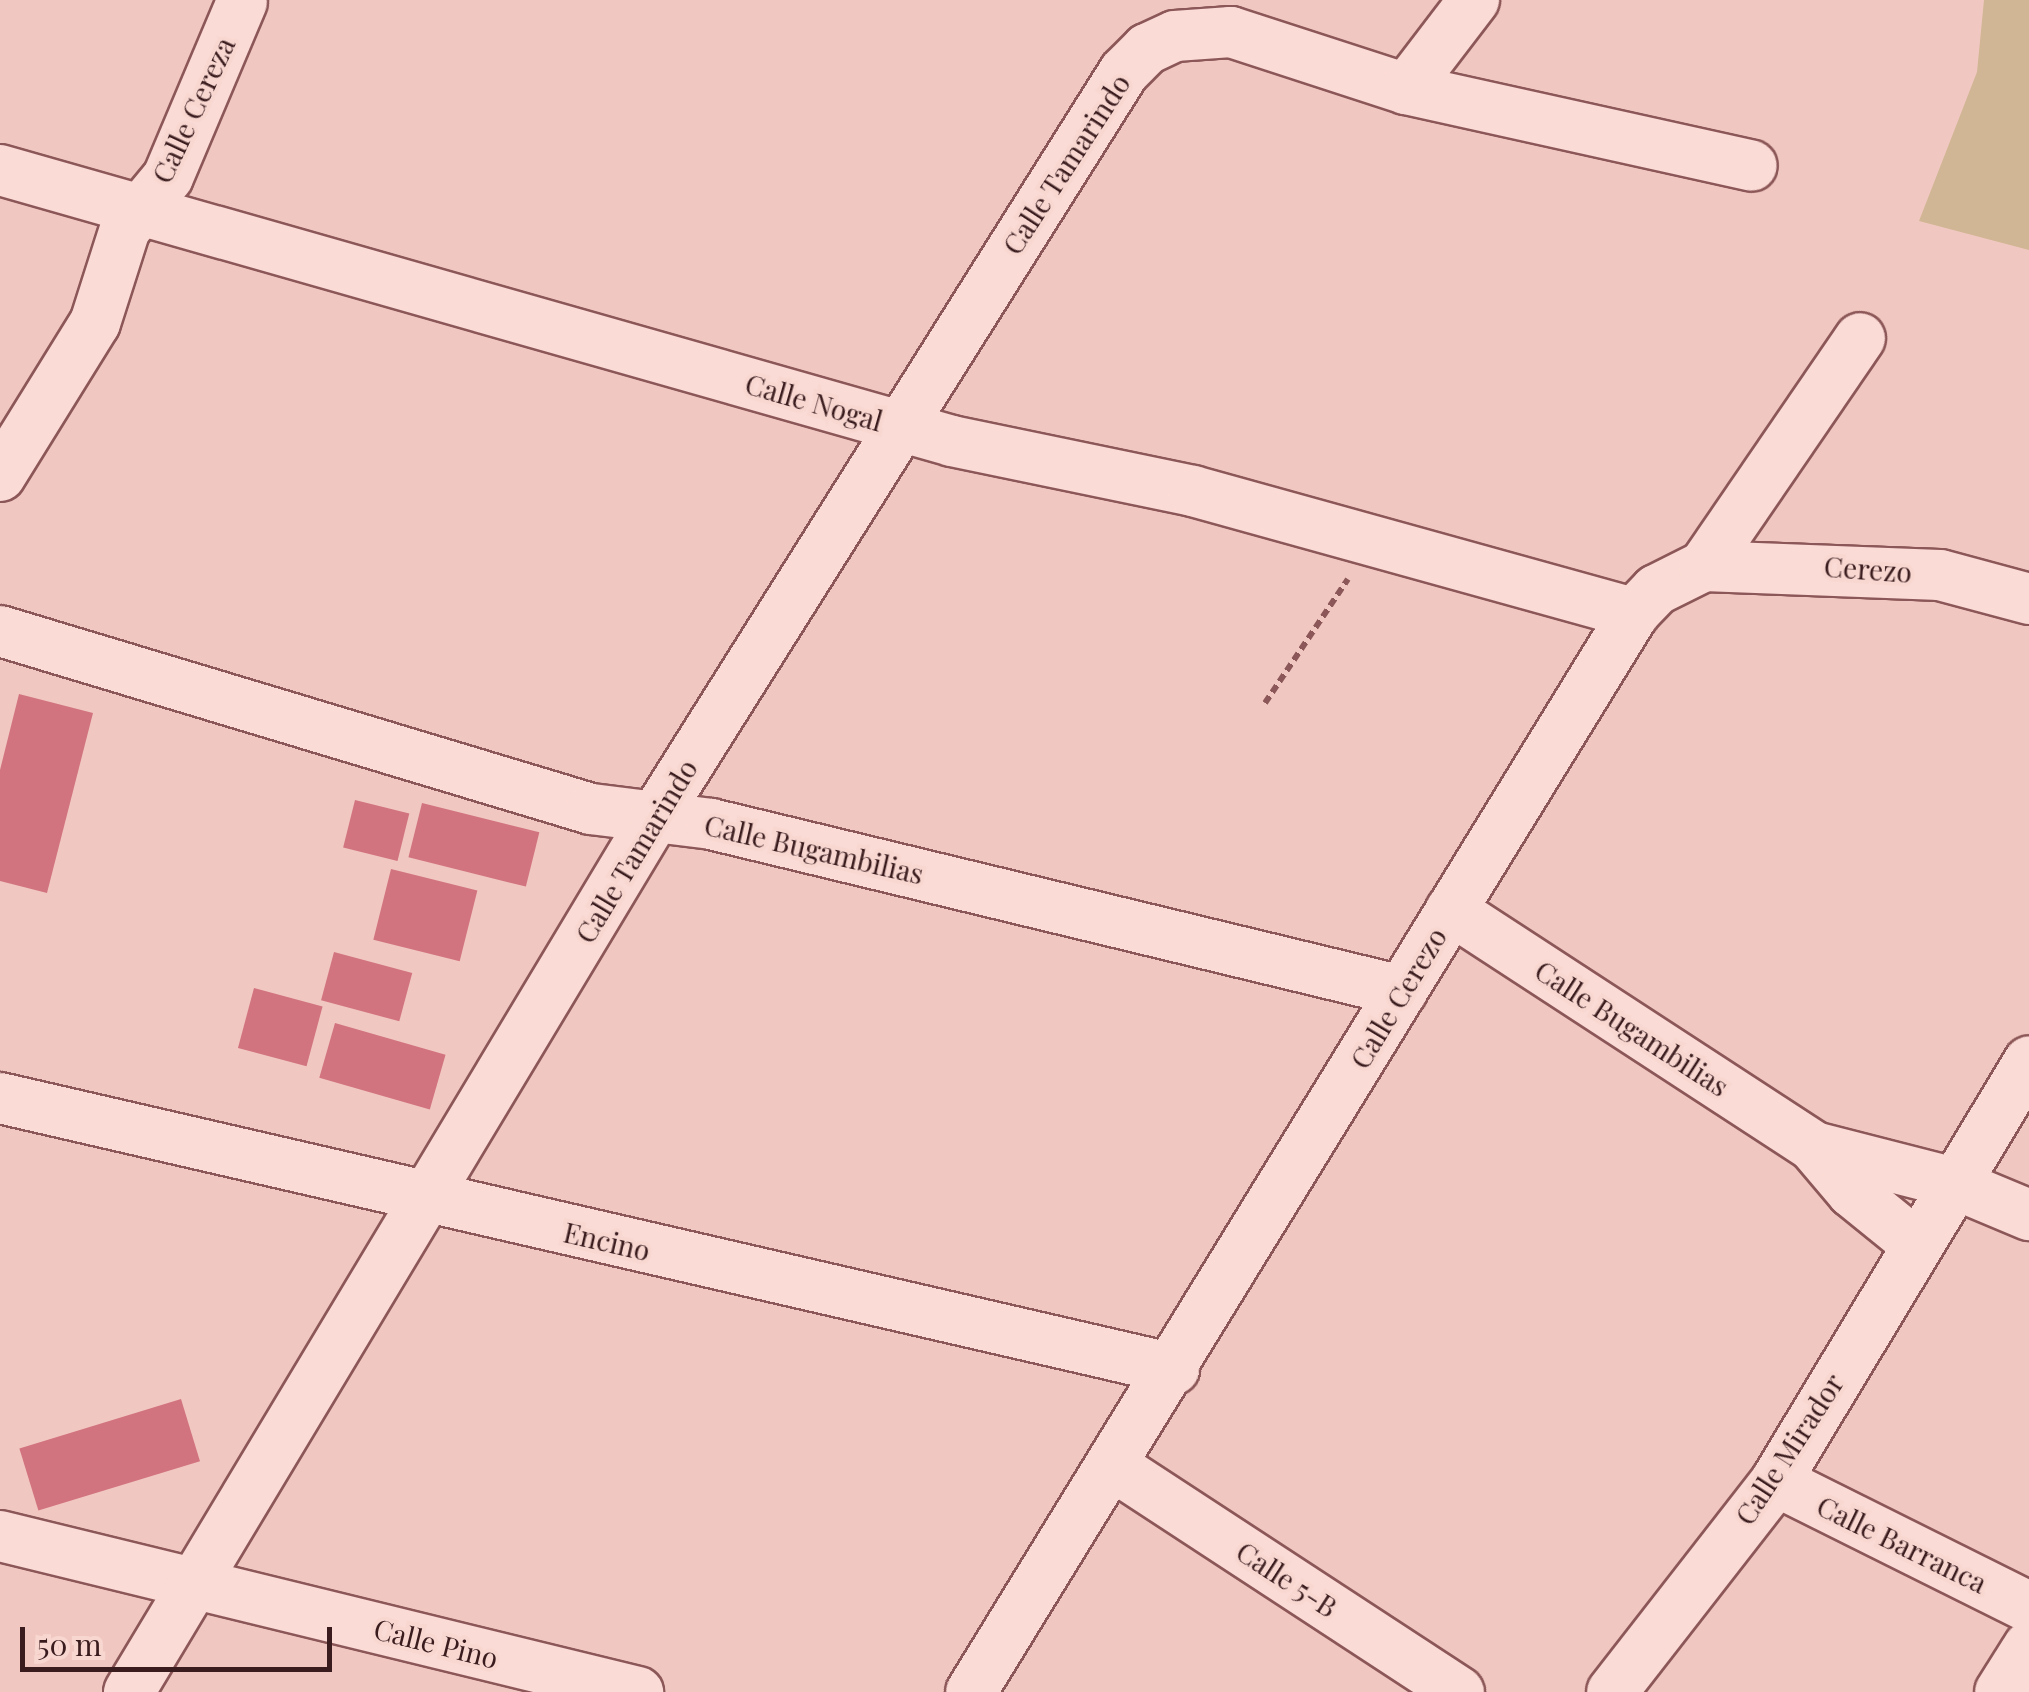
<!DOCTYPE html>
<style>
body{margin:0}
#map{position:relative;width:2029px;height:1692px;overflow:hidden;background:#f1c8c1;font-family:"Playfair Display",serif}
div>[style]{position:absolute}
[style*='--x']{left:calc(var(--x)*1px);top:calc(var(--y)*1px);width:calc(var(--w)*1px);rotate:calc(var(--a)*1deg)}
.green>*{inset:0;background:#d0b694}
.building>*{inset:0;background:#d27480;transform-origin:0 0}
.path>*{height:6px;margin-top:-3px;transform-origin:0;background:repeating-linear-gradient(90deg,#8c5758 0 8px,transparent 0 13px)}
.roads{filter:drop-shadow(2px 0 #8c5758) drop-shadow(-2px 0 #8c5758) drop-shadow(0 2px #8c5758) drop-shadow(0 -2px #8c5758)}
.minor>*{height:50px;margin:-25px;padding:0 25px;transform-origin:25px;border-radius:25px;background:#fbdbd5}
span{translate:-50% -50%;white-space:nowrap;text-align:center;line-height:1.15;-webkit-text-stroke:8px #f8d7d1;paint-order:stroke}
.street-label{font-size:28px;color:#3a1c1e}
.scale{position:absolute;left:20px;top:1627px;width:312px;height:45px;box-sizing:border-box;border:5px solid #3a1c1e;border-top:0;padding-left:12px;font-size:30px;line-height:35px;white-space:nowrap;color:#3a1c1e;-webkit-text-stroke:8px #f8d7d1;paint-order:stroke}
</style>
<div id="map">
<div class="green">
<div style="clip-path:polygon(1984px 0,2029px 0,2029px 250px,1919px 221px,1977px 72px)"></div>
</div>
<div class="building">
<div style="clip-path:polygon(19px 694px,93px 713px,47px 893px,0 881px,0 770px)"></div>
<div style="left:355px;top:800px;width:56px;height:49px;rotate:14deg"></div>
<div style="left:422px;top:803px;width:121px;height:56px;rotate:14deg"></div>
<div style="left:391px;top:869px;width:89px;height:73px;rotate:14deg"></div>
<div style="left:334px;top:952px;width:81px;height:50px;rotate:15deg"></div>
<div style="left:254px;top:988px;width:71px;height:62px;rotate:15deg"></div>
<div style="left:335px;top:1023px;width:115px;height:57px;rotate:16deg"></div>
<div style="left:181px;top:1399px;width:65px;height:169px;rotate:73deg"></div>
</div>
<div class="path">
<div style="--x:1265;--y:703;--w:149;--a:-56.2"></div>
</div>
<div class="roads">
<div class="minor">
<div style="--x:1406;--y:89;--w:112;--a:-52.6"></div>
<div style="--x:0;--y:170;--w:990;--a:15.89"></div>
<div style="--x:952;--y:441;--w:246;--a:11.7"></div>
<div style="--x:1193;--y:491;--w:458;--a:15.5"></div>
<div style="--x:0;--y:476;--w:180;--a:-58.2"></div>
<div style="--x:95;--y:323;--w:99;--a:-72.3"></div>
<div style="--x:125;--y:229;--w:67;--a:-50.4"></div>
<div style="--x:168;--y:177;--w:190;--a:-67.1"></div>
<div style="--x:1704;--y:566;--w:236;--a:2.2"></div>
<div style="--x:1940;--y:575;--w:92;--a:15.1"></div>
<div style="--x:0;--y:631;--w:617;--a:16.76"></div>
<div style="--x:591;--y:809;--w:121;--a:7.1"></div>
<div style="--x:711;--y:824;--w:711;--a:13.59"></div>
<div style="--x:1451;--y:910;--w:434;--a:33.1"></div>
<div style="--x:1814;--y:1147;--w:59;--a:49.8"></div>
<div style="--x:1852;--y:1192;--w:81;--a:39"></div>
<div style="--x:0;--y:1098;--w:1205;--a:13"></div>
<div style="--x:1814;--y:1147;--w:140;--a:14.4"></div>
<div style="--x:1950;--y:1182;--w:86;--a:22.7"></div>
<div style="--x:1115;--y:1467;--w:411;--a:33.2"></div>
<div style="--x:1776;--y:1481;--w:283;--a:26.5"></div>
<div style="--x:0;--y:1536;--w:657;--a:13.74"></div>
<div style="--x:129;--y:1692;--w:1021;--a:-58.99"></div>
<div style="--x:655;--y:817;--w:880;--a:-57.81"></div>
<div style="--x:1124;--y:72;--w:33;--a:-45"></div>
<div style="--x:1147;--y:49;--w:31;--a:-25"></div>
<div style="--x:1175;--y:36;--w:56;--a:-4.1"></div>
<div style="--x:1231;--y:32;--w:184;--a:18"></div>
<div style="--x:1406;--y:89;--w:354;--a:12.5"></div>
<div style="--x:971;--y:1692;--w:1266;--a:-58.43"></div>
<div style="--x:1634;--y:613;--w:32;--a:-46"></div>
<div style="--x:1656;--y:590;--w:54;--a:-26.6"></div>
<div style="--x:1704;--y:566;--w:276;--a:-55.6"></div>
<div style="--x:1612;--y:1692;--w:267;--a:-52.1"></div>
<div style="--x:1776;--y:1481;--w:490;--a:-58.9"></div>
<div style="--x:2000;--y:1692;--w:54;--a:-57.8"></div>
</div>
</div>
<div class="street-label">
<span style="left:193px;top:110px;rotate:-65deg">Calle Cereza</span>
<span style="left:1066px;top:164px;rotate:-57deg">Calle Tamarindo</span>
<span style="left:814px;top:402px;rotate:16deg">Calle Nogal</span>
<span style="left:1868px;top:569px;rotate:4deg">Cerezo</span>
<span style="left:814px;top:849px;rotate:13deg">Calle Bugambilias</span>
<span style="left:636px;top:851px;rotate:-59deg">Calle Tamarindo</span>
<span style="left:1398px;top:998px;rotate:-59deg">Calle Cerezo</span>
<span style="left:1632px;top:1028px;rotate:33deg">Calle Bugambilias</span>
<span style="left:607px;top:1241px;rotate:13deg">Encino</span>
<span style="left:1789px;top:1449px;rotate:-57deg">Calle Mirador</span>
<span style="left:1902px;top:1544px;rotate:26deg">Calle Barranca</span>
<span style="left:1287px;top:1579px;rotate:33deg">Calle 5-B</span>
<span style="left:436px;top:1643px;rotate:14deg">Calle Pino</span>
</div>
<div class="scale">50 m</div>
</div>
